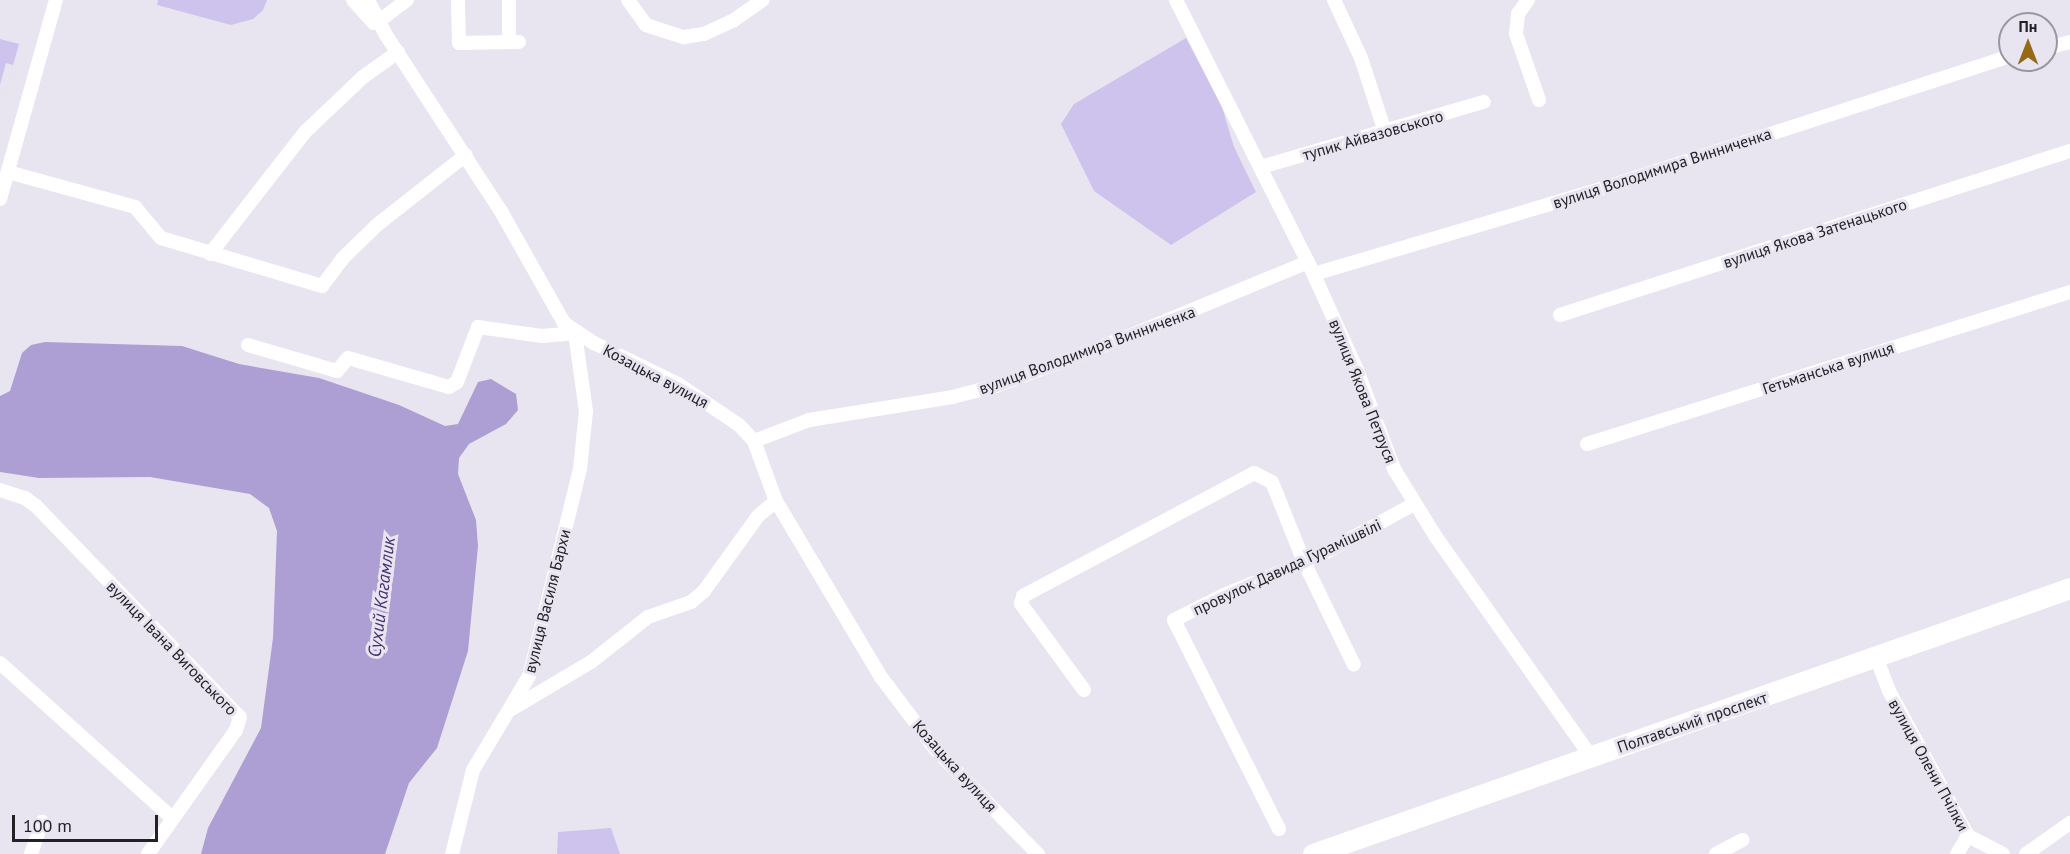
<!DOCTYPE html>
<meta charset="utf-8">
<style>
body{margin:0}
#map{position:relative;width:2070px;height:854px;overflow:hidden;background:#e8e5f0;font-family:"PT Sans",sans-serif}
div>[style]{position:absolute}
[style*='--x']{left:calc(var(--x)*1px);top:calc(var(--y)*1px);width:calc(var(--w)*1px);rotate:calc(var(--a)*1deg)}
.green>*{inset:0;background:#cec3ed}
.water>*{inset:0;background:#ad9ed4}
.minor>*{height:14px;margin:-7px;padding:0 7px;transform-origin:7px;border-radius:7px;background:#fff}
.highway>*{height:21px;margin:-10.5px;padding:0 10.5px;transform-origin:10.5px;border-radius:10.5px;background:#fff}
span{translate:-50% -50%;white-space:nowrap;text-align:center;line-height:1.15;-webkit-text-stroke:6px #e8e5f0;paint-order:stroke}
.street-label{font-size:16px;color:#222125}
.water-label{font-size:18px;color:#462f70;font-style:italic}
.north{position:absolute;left:1998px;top:12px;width:60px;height:60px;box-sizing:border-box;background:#e8e5f0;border:2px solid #99979f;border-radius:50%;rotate:0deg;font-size:16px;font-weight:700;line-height:24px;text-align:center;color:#222125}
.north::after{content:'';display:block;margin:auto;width:21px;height:27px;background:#956916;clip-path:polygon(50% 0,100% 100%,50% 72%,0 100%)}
.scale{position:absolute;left:12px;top:815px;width:146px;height:27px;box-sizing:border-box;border:3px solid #222125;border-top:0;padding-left:8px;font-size:18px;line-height:21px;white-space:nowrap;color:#222125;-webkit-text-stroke:4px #e8e5f0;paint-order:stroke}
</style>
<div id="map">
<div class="green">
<div style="clip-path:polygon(158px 0,267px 0,263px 10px,253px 19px,231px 25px,157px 5px)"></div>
<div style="clip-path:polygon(1186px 38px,1222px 107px,1234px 147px,1256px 192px,1171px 245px,1094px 191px,1061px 124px,1074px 104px)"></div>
<div style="clip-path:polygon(0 39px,19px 44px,0 112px,13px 65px,6px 63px,0 85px)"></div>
<div style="clip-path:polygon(611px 828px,620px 854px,557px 854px,558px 832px)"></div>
</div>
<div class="water">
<div style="clip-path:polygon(45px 342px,182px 346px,239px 364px,319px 378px,399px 405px,445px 426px,458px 424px,478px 382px,491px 379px,516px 394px,518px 410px,506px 424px,469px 444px,459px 458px,458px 474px,476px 520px,478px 546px,468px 651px,437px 748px,409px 783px,385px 854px,201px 854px,208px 828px,261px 728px,273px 638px,277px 531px,269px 508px,250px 494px,150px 477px,39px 478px,0 472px,0 396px,10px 391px,22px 353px,31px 345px)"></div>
</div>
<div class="minor">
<div style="--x:353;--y:0;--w:31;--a:48"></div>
<div style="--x:368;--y:0;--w:39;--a:63"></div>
<div style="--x:386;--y:35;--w:212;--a:56.9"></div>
<div style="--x:502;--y:213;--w:126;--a:60.6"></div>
<div style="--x:564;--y:323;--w:36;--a:34"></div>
<div style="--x:594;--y:343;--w:93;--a:26"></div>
<div style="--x:678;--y:384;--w:73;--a:33.9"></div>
<div style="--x:739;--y:425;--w:22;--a:47"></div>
<div style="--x:754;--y:441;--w:64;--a:69.9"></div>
<div style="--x:776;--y:501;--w:205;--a:59.2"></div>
<div style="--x:881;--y:677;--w:91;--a:53"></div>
<div style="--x:936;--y:750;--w:146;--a:45.6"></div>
<div style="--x:458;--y:0;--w:43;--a:88.7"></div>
<div style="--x:459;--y:43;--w:60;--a:-1"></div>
<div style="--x:509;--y:0;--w:42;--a:90"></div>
<div style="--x:628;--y:0;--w:31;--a:54"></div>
<div style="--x:646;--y:25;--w:40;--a:18"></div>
<div style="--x:684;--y:37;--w:20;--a:-9"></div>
<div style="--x:704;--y:34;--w:33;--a:-25"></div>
<div style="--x:734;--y:20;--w:35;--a:-35"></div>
<div style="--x:1176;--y:0;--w:293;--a:63.3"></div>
<div style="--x:1308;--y:262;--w:119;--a:65.6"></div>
<div style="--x:1357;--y:370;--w:106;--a:69.5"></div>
<div style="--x:1394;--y:469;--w:80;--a:58.3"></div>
<div style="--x:1436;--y:537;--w:269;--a:54.8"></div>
<div style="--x:1334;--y:0;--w:64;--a:65"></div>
<div style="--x:1361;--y:58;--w:78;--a:72"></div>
<div style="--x:1528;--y:0;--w:17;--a:126"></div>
<div style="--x:1518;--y:14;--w:20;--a:96"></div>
<div style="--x:1516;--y:34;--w:70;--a:70.8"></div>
<div style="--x:379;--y:21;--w:35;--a:-37"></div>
<div style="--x:2046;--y:48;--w:25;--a:-14"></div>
<div style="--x:1261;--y:167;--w:232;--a:-16.3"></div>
<div style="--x:8;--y:172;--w:132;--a:15.4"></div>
<div style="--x:135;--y:207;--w:40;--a:50"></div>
<div style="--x:161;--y:238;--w:168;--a:16.6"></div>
<div style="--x:322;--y:286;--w:35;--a:-53"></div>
<div style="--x:343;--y:258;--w:47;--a:-44.1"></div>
<div style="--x:377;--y:225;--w:113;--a:-38.2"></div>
<div style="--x:0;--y:199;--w:207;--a:-74.3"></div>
<div style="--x:210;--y:254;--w:155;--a:-52.1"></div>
<div style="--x:305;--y:132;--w:80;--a:-43.5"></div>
<div style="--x:363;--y:77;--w:43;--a:-35.5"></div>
<div style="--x:1314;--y:274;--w:299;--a:-16.5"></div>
<div style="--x:1601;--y:189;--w:430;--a:-18"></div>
<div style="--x:1560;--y:315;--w:536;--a:-17.83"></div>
<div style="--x:248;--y:345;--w:93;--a:16.3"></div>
<div style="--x:337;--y:371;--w:17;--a:-50"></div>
<div style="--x:348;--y:358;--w:105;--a:16"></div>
<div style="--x:449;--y:387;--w:9;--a:-32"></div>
<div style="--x:457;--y:382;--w:59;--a:-69.1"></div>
<div style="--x:478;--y:327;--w:65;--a:8"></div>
<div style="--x:542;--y:336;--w:33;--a:-5"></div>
<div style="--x:575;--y:333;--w:79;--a:82"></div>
<div style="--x:586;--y:411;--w:58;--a:95.9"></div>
<div style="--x:580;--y:469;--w:213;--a:103.8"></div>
<div style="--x:529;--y:676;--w:109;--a:120.8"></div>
<div style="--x:473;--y:770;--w:87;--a:104"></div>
<div style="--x:754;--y:441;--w:59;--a:-20.9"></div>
<div style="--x:809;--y:420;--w:145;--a:-9.1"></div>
<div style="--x:952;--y:397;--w:45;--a:-14"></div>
<div style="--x:996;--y:386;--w:140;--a:-20.5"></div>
<div style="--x:1127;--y:337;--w:196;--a:-22.5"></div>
<div style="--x:1587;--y:444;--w:506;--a:-17.47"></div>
<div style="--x:0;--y:490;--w:26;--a:18"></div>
<div style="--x:25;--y:498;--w:14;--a:36"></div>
<div style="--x:36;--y:506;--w:293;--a:46"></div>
<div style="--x:240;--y:717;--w:14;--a:107"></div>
<div style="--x:236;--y:730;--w:152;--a:125.4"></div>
<div style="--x:1876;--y:657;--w:36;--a:69"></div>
<div style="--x:1889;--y:691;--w:165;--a:61.4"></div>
<div style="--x:1968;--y:836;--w:39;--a:27"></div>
<div style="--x:0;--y:663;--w:232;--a:42"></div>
<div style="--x:1084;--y:690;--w:107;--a:-126.2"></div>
<div style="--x:1021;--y:604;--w:8;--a:-76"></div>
<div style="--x:1023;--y:596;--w:262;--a:-28"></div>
<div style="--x:1254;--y:473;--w:20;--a:27"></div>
<div style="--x:1272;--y:482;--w:86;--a:68.2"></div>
<div style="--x:1304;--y:562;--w:114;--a:64.1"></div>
<div style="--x:510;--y:710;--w:94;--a:-30.7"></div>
<div style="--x:591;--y:662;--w:73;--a:-38.3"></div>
<div style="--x:648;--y:617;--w:46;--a:-19.2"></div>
<div style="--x:691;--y:602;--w:17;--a:-40"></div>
<div style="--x:704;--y:591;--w:92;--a:-54.2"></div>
<div style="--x:758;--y:516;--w:23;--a:-40"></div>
<div style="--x:1279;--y:829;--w:234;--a:-116.7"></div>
<div style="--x:1174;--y:620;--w:56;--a:-26.6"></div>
<div style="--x:1224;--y:595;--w:103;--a:-22.3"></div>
<div style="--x:1319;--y:556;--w:108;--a:-28.7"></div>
<div style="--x:31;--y:854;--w:34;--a:-71"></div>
<div style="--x:1716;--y:854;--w:30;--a:-28"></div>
<div style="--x:1957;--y:854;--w:21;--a:-59"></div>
<div style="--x:2026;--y:854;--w:54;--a:-35.2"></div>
</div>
<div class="highway">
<div style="--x:1313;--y:854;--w:802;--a:-19.36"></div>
</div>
<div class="street-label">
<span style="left:1373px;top:135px;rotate:-16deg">тупик Айвазовського</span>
<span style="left:1662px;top:168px;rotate:-18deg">вулиця Володимира Винниченка</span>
<span style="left:1815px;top:233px;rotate:-18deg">вулиця Якова Затенацького</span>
<span style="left:1087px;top:350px;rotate:-20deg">вулиця Володимира Винниченка</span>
<span style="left:1828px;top:368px;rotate:-18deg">Гетьманська вулиця</span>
<span style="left:656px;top:376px;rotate:28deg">Козацька вулиця</span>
<span style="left:1363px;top:391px;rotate:68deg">вулиця Якова Петруся</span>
<span style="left:1287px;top:567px;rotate:-25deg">провулок Давида Гурамішвілі</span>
<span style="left:547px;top:601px;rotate:-76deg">вулиця Василя Бархи</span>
<span style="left:172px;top:648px;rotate:46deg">вулиця Івана Виговського</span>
<span style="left:1692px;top:722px;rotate:-19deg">Полтавський проспект</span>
<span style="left:1929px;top:765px;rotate:61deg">вулиця Олени Пчілки</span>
<span style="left:955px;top:766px;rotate:48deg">Козацька вулиця</span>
</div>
<div class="water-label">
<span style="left:382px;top:597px;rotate:-83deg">Сухий Кагамлик</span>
</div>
<div class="north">Пн</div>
<div class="scale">100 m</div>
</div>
